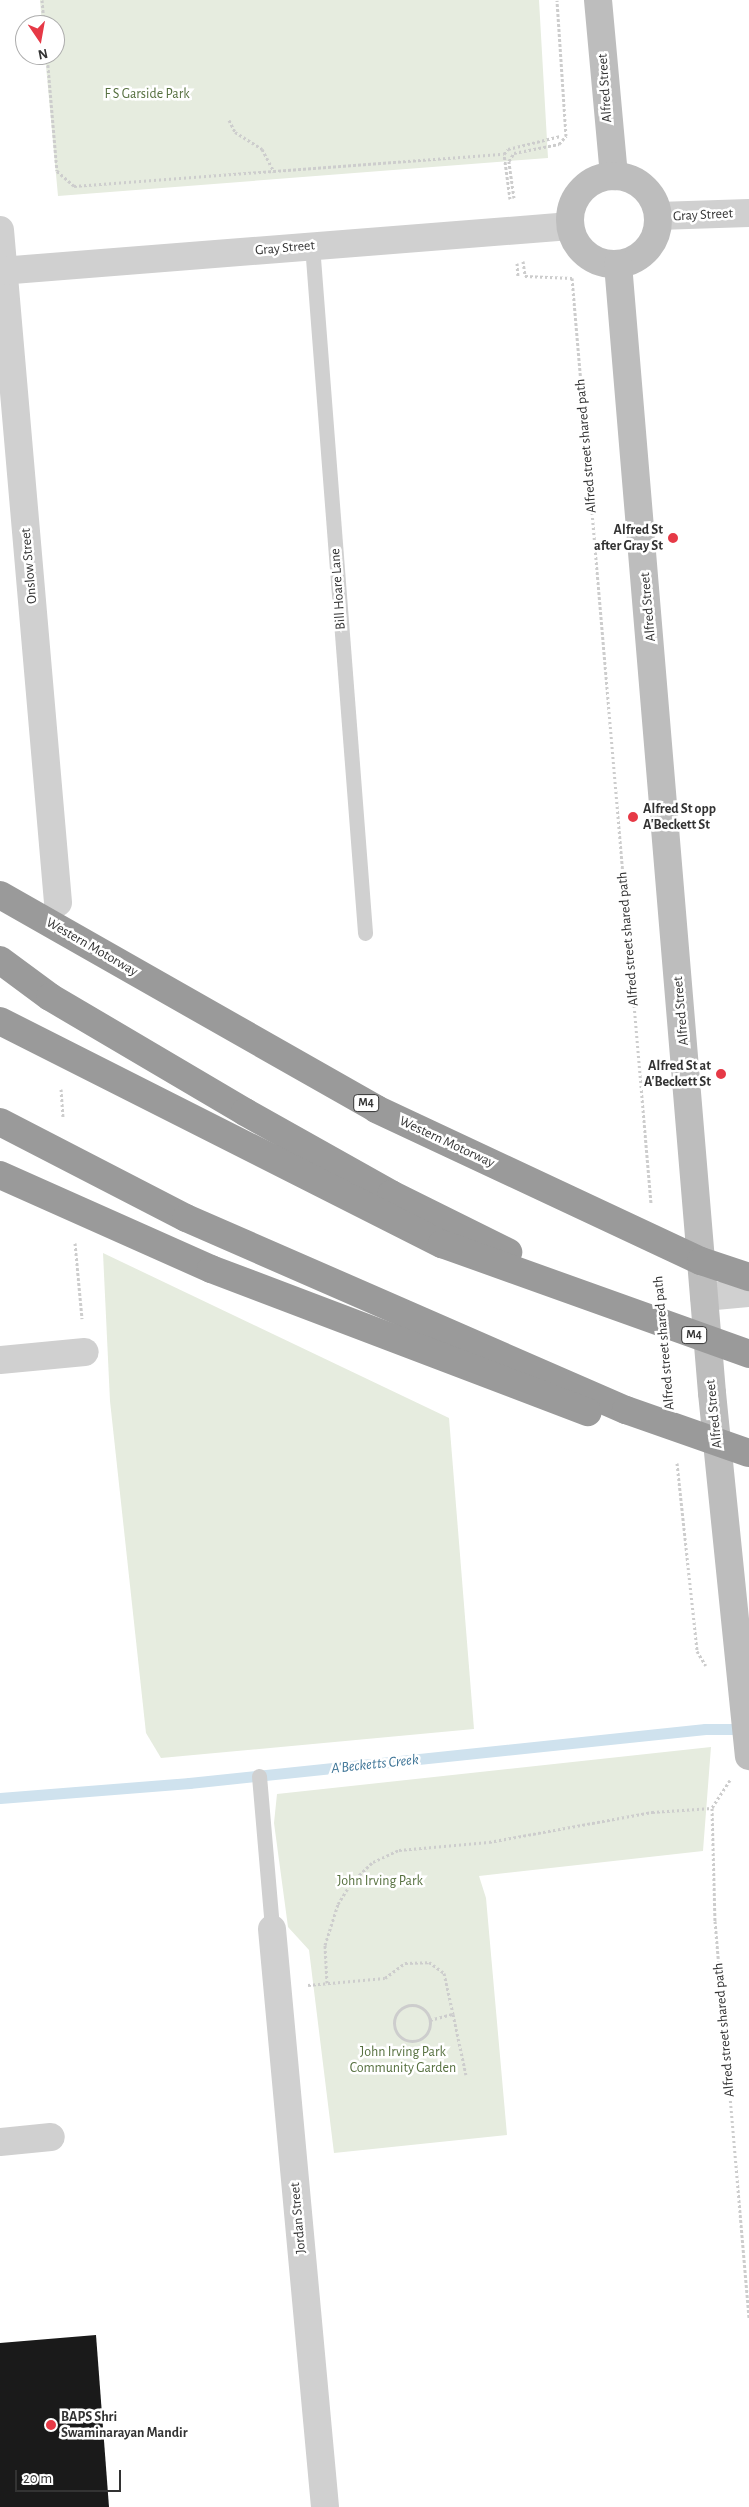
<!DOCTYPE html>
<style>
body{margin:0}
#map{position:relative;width:749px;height:2507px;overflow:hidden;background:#fff;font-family:"Alegreya Sans",sans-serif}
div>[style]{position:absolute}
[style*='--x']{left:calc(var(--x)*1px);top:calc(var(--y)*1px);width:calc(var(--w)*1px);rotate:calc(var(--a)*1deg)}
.green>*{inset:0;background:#e6ecdf}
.stream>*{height:11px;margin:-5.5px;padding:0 5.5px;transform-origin:5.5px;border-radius:5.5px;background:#cfe2ee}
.building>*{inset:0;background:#1a1a1a}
.path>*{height:3px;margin-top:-1.5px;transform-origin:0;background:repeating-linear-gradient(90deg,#cdcdcd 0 2.5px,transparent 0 5px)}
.path>.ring{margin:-1.5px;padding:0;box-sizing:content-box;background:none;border:3px solid #cdcdcd;border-radius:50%}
.lane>*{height:15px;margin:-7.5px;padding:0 7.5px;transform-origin:7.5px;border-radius:7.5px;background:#d0d0d0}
.street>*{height:28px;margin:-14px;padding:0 14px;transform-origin:14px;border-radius:14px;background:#d0d0d0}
.secondary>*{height:28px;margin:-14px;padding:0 14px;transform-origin:14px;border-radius:14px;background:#bdbdbd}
.secondary>.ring{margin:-14px;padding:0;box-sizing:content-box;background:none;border:28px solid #bdbdbd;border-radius:50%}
.highway>*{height:28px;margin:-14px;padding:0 14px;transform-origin:14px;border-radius:14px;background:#9a9a9a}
.dots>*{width:14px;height:14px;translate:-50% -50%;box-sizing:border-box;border:2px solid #fff;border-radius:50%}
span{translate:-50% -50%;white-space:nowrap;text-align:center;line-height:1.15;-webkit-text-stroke:5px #fff;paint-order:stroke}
.shield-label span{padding:1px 4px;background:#fff;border:1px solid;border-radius:4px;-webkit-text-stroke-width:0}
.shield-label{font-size:12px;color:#333;font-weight:700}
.street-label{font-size:14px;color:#333}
.park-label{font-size:14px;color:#56703f}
.poi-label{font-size:14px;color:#333;font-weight:700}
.right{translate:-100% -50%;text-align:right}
.left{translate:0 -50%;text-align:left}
.water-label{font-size:15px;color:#3f7597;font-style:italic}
.north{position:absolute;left:15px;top:15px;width:50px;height:50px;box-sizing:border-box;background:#fff;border:1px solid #adadad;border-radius:50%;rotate:168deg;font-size:14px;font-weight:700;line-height:20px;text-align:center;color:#333}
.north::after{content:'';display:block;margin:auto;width:18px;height:22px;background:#e63946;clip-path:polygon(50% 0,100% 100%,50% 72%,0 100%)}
.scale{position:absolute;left:15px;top:2470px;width:106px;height:22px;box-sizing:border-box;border:2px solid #333;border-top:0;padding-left:6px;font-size:15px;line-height:18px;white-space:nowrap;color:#333;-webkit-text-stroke:4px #fff;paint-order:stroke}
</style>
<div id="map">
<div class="green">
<div style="clip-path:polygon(40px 0,539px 0,548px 158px,58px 196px,45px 55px,55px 55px,55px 25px,42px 25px)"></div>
<div style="clip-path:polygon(103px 1253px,449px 1418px,474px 1729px,161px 1758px,146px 1733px,110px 1401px)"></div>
<div style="clip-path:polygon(711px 1747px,703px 1851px,479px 1876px,486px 1898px,507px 2135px,334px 2153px,309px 1950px,288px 1927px,274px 1823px,277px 1794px)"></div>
</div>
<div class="stream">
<div style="--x:0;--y:1798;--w:190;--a:-4.5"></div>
<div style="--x:189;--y:1783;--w:519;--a:-5.97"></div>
<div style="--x:705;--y:1729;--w:42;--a:0"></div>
</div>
<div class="building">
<div style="clip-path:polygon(96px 2335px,109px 2507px,0 2507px,0 2343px)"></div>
</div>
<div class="path">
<div style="--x:42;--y:0;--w:25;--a:85"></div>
<div style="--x:47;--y:55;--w:116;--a:85.1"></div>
<div style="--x:57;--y:171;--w:23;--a:41"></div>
<div style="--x:74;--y:186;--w:431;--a:-4.3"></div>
<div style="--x:229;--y:120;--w:13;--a:63"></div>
<div style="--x:235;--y:132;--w:32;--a:32"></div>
<div style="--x:262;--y:149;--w:26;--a:62"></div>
<div style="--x:514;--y:198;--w:37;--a:-98"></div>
<div style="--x:509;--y:161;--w:9;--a:-58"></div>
<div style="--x:514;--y:153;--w:46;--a:-11.3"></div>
<div style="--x:559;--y:144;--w:11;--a:-49"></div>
<div style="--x:566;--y:136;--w:136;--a:-93.8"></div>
<div style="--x:510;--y:199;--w:45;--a:-97.6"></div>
<div style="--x:504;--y:154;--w:6;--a:-51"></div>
<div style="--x:508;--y:149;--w:54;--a:-14"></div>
<div style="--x:523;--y:261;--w:15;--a:82"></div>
<div style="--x:525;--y:276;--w:47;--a:2.4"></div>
<div style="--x:572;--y:278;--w:928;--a:85.12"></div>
<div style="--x:517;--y:263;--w:14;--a:86"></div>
<div style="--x:61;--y:1089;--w:28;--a:86"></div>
<div style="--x:75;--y:1243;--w:76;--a:84.7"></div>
<div style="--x:664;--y:1359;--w:31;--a:84"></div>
<div style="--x:677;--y:1463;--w:189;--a:83.9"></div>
<div style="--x:697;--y:1651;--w:17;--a:59"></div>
<div style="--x:730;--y:1780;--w:33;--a:123"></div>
<div style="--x:712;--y:1808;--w:113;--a:88.5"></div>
<div style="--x:715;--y:1921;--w:398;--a:85.1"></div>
<div style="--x:327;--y:1983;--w:38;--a:-93"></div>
<div style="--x:325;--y:1945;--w:43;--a:-72.4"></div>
<div style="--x:338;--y:1904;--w:26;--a:-58"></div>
<div style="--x:352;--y:1882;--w:29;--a:-44"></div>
<div style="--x:373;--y:1862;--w:29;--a:-25"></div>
<div style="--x:399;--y:1850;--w:90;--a:-5.1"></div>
<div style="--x:489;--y:1842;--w:166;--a:-10.4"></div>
<div style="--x:652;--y:1812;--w:60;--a:-3.8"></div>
<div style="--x:308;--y:1985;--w:77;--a:-5.2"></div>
<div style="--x:385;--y:1978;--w:25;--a:-37"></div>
<div style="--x:405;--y:1963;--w:24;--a:-2"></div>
<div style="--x:429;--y:1962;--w:19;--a:36"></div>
<div style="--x:444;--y:1973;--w:42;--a:77.6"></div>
<div class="ring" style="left:394px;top:2005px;width:33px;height:33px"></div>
<div style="--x:430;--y:2020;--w:24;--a:-15"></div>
<div style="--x:453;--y:2014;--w:62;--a:78"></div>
</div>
<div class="lane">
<div style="--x:312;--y:245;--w:690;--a:85.59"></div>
<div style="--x:259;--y:1776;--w:154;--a:85.1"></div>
</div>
<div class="street">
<div style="--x:658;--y:216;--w:91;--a:-1.9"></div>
<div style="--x:0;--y:230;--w:675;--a:85.07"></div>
<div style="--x:0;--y:271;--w:572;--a:-4.51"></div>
<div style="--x:704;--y:1297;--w:45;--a:-5.1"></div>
<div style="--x:0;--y:1360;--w:85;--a:-5.4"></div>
<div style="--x:272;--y:1929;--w:580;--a:84.76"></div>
<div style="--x:0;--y:2142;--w:51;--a:-5.6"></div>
</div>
<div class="secondary">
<div style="--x:598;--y:0;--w:177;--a:84.8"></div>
<div class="ring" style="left:570px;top:176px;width:60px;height:60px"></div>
<div style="--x:618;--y:264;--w:1133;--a:85.24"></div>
<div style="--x:712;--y:1393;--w:365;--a:84.2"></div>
</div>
<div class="highway">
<div style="--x:0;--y:895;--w:433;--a:29.6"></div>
<div style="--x:376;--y:1109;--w:359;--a:25.1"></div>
<div style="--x:701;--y:1261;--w:51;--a:18.4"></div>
<div style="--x:0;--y:960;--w:62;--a:36.5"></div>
<div style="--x:50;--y:997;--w:226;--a:30.5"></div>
<div style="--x:245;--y:1112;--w:167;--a:29.3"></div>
<div style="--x:391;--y:1194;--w:131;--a:26.4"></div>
<div style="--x:0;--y:1021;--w:495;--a:26.8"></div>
<div style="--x:442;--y:1244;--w:326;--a:19.7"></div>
<div style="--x:0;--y:1122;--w:209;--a:27.3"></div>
<div style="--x:186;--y:1218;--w:480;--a:23.6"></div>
<div style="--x:626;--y:1410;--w:130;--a:19.3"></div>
<div style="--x:0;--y:1175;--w:231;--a:24"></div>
<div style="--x:211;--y:1269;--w:403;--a:20.8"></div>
</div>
<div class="dots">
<div style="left:673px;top:538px;background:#e63946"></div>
<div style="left:633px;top:817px;background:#e63946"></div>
<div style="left:721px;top:1074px;background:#e63946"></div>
<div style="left:51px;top:2425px;background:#e63946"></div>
</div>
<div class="shield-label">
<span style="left:366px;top:1103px">M4</span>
<span style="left:694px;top:1335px">M4</span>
</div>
<div class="street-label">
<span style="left:605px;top:88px;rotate:-94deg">Alfred Street</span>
<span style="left:703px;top:215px;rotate:-3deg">Gray Street</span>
<span style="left:285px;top:248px;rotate:-5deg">Gray Street</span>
<span style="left:586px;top:446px;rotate:-95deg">Alfred street shared path</span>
<span style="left:29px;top:566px;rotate:-95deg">Onslow Street</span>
<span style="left:338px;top:589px;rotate:-94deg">Bill Hoare Lane</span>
<span style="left:648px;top:607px;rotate:-95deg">Alfred Street</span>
<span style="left:628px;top:939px;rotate:-95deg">Alfred street shared path</span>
<span style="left:92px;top:947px;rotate:30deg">Western Motorway</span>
<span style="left:681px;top:1011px;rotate:-95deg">Alfred Street</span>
<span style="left:447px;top:1142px;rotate:25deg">Western Motorway</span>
<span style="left:664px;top:1343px;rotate:-95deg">Alfred street shared path</span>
<span style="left:714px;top:1414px;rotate:-96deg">Alfred Street</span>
<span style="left:724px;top:2030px;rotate:-95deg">Alfred street shared path</span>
<span style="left:298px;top:2218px;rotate:-95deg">Jordan Street</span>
</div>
<div class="park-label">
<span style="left:147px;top:94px">F S Garside Park</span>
<span style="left:380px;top:1881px">John Irving Park</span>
<span style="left:403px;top:2060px">John Irving Park<br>Community Garden</span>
</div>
<div class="poi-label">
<span class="right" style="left:663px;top:538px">Alfred St<br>after Gray St</span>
<span class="left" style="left:643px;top:817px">Alfred St opp<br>A'Beckett St</span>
<span class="right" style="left:711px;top:1074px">Alfred St at<br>A'Beckett St</span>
<span class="left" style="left:61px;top:2425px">BAPS Shri<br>Swaminarayan Mandir</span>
</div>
<div class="water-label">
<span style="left:375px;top:1764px;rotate:-6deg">A'Becketts Creek</span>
</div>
<div class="north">N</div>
<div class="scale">20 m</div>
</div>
